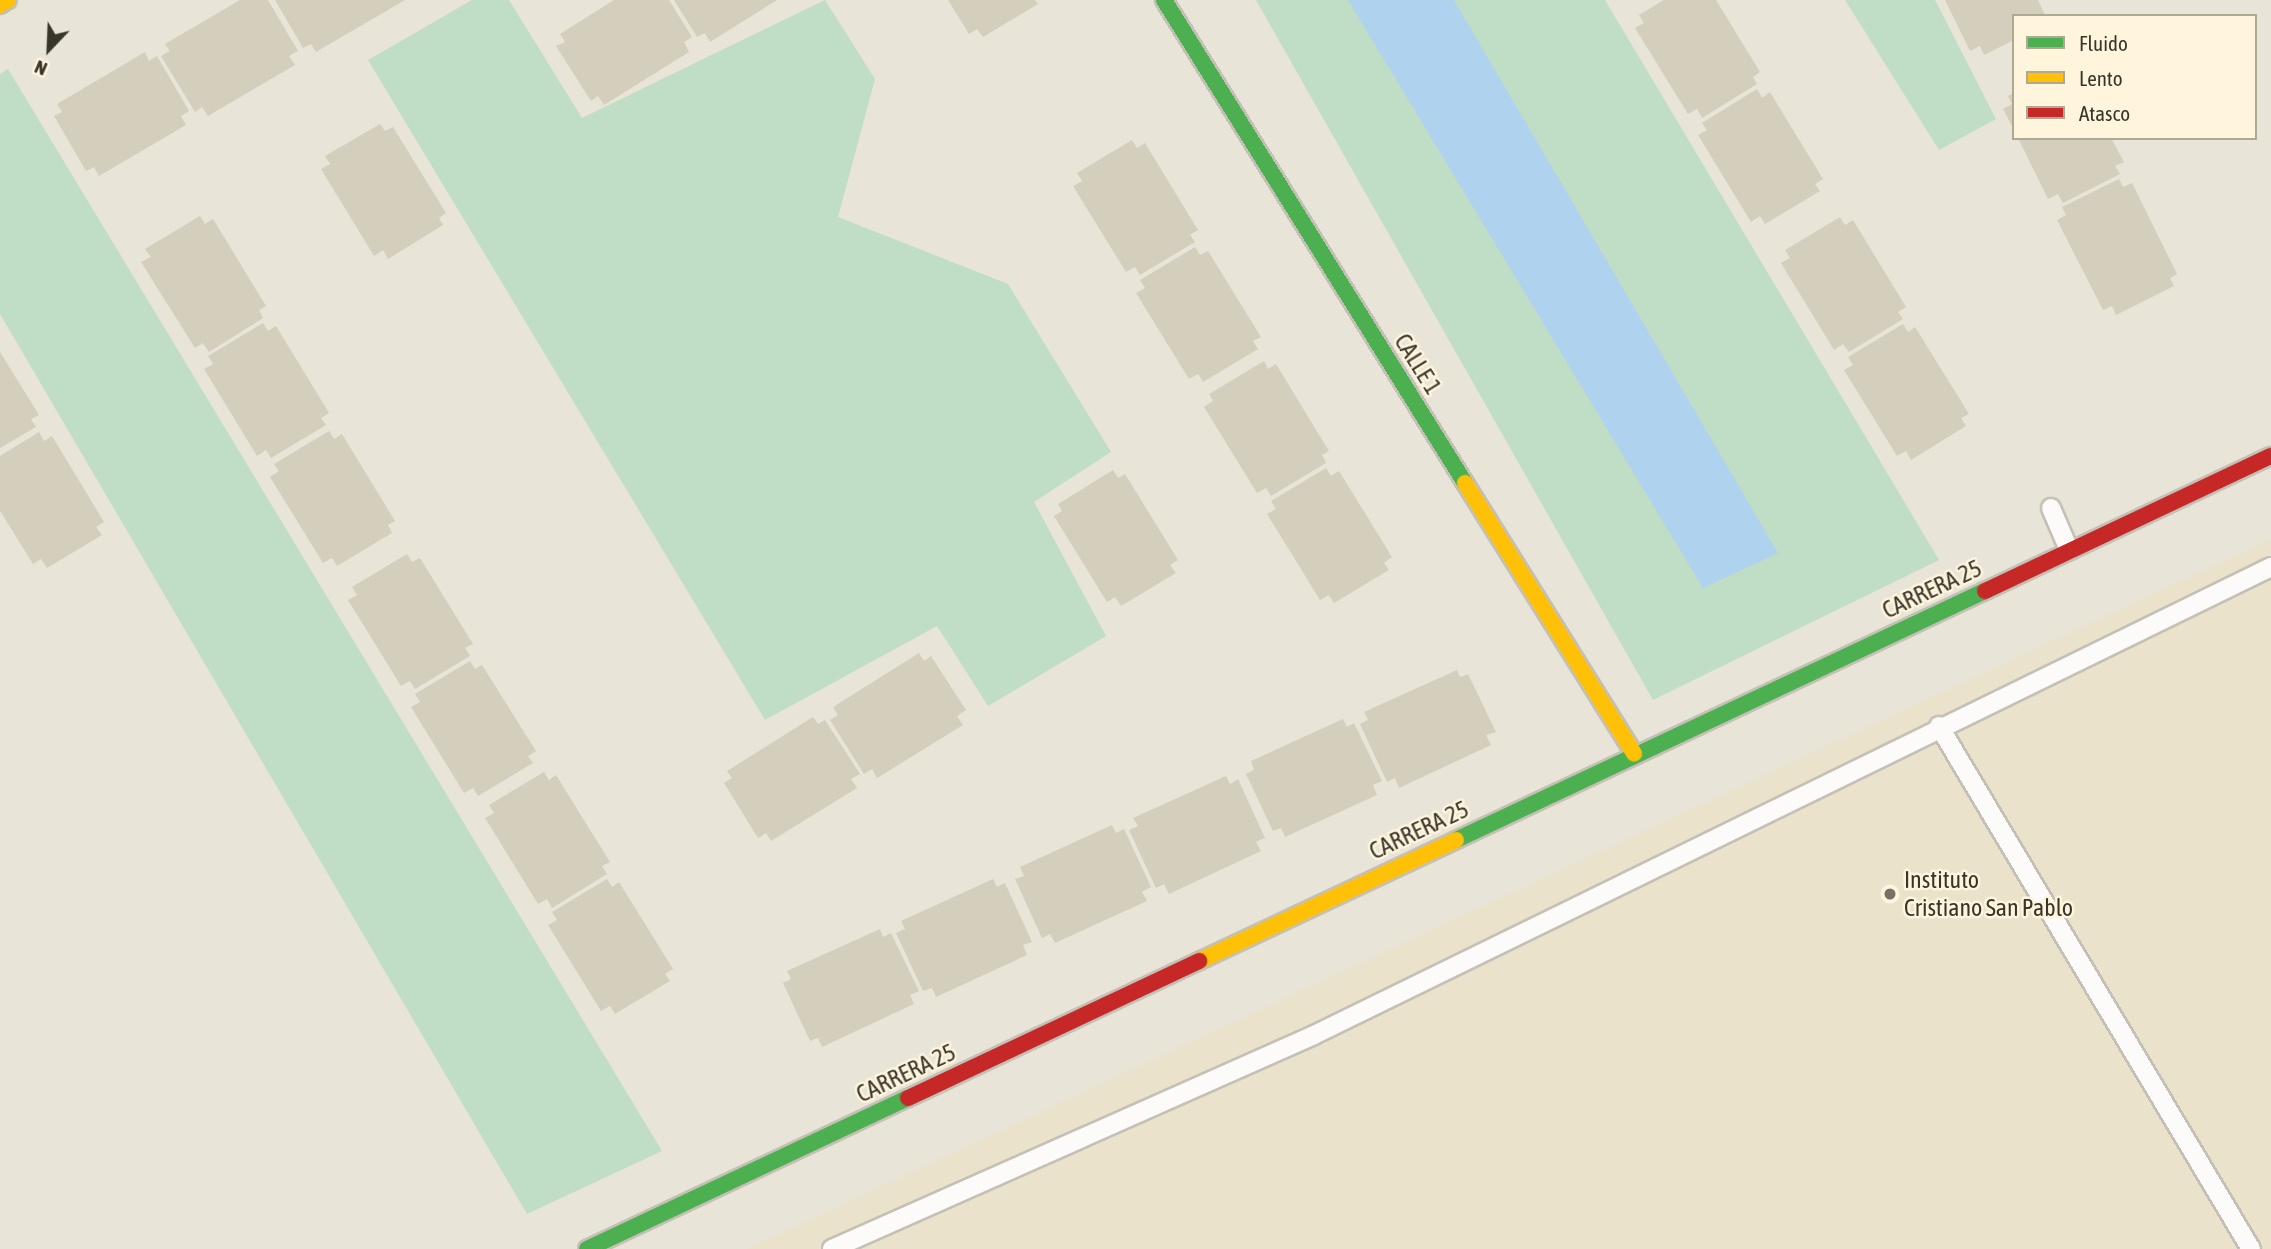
<!DOCTYPE html>
<style>
body{margin:0}
#map{position:relative;width:2271px;height:1249px;overflow:hidden;background:#e8e4d7;font-family:"Asap Condensed",sans-serif}
div>[style]{position:absolute}
[style*='--x']{left:calc(var(--x)*1px);top:calc(var(--y)*1px);width:calc(var(--w)*1px);rotate:calc(var(--a)*1deg)}
.built>*{inset:0;background:#eae2ca}
.green>*{inset:0;background:#c0ddc6}
.water>*{inset:0;background:#afd2ef}
.building>*{inset:0;background:#d4cebc}
.roads{filter:drop-shadow(2px 0 #c4c0b6) drop-shadow(-2px 0 #c4c0b6) drop-shadow(0 2px #c4c0b6) drop-shadow(0 -2px #c4c0b6)}
.lane>*{height:18px;margin:-9px;padding:0 9px;transform-origin:9px;border-radius:9px;background:#fcfbf9}
.fast>*{height:16px;margin:-8px;padding:0 8px;transform-origin:8px;border-radius:8px;background:#4caf50}
.slow>*{height:16px;margin:-8px;padding:0 8px;transform-origin:8px;border-radius:8px;background:#ffc107}
.jam>*{height:16px;margin:-8px;padding:0 8px;transform-origin:8px;border-radius:8px;background:#c62828}
.dots>*{width:19px;height:19px;translate:-50% -50%;box-sizing:border-box;border:4px solid #fef5dc;border-radius:50%}
span{translate:-50% -50%;white-space:nowrap;text-align:center;line-height:1.15;-webkit-text-stroke:5px #fef5dc;paint-order:stroke}
.street-label{font-size:24px;color:#38352b}
.poi-label{font-size:24px;color:#38352b}
.left{translate:0 -50%;text-align:left}
.legend{position:absolute;left:2012px;top:14px;width:245px;height:126px;box-sizing:border-box;background:#fef5dc;border:2px solid #afa895;margin:0;padding:9px 12px;list-style:none;font-size:21px;color:#38352b}
.legend li{display:flex;align-items:center;gap:14px;height:35px}
.legend b{width:35px;border:2px solid #afa895}
.north{position:absolute;left:14px;top:14px;width:70px;height:70px;-webkit-text-stroke:5px #fef5dc;paint-order:stroke;rotate:203deg;font-size:19px;font-weight:700;line-height:28px;text-align:center;color:#38352b}
.north::after{content:'';display:block;margin:auto;width:24px;height:32px;background:#38352b;clip-path:polygon(50% 0,100% 100%,50% 72%,0 100%)}
</style>
<div id="map">
<div class="built">
<div style="clip-path:polygon(2271px 539px,2271px 1249px,747px 1249px)"></div>
</div>
<div class="green">
<div style="clip-path:polygon(472px 0,509px 0,582px 118px,825px 0,875px 79px,838px 217px,1008px 284px,1111px 452px,1034px 502px,1106px 636px,988px 706px,937px 626px,765px 720px,368px 60px)"></div>
<div style="clip-path:polygon(1256px 0,1605px 0,1939px 560px,1653px 700px)"></div>
<div style="clip-path:polygon(1845px 0,1935px 0,1996px 119px,1939px 150px)"></div>
<div style="clip-path:polygon(8px 69px,662px 1151px,527px 1214px,0 314px,0 74px)"></div>
</div>
<div class="water">
<div style="clip-path:polygon(1348px 0,1454px 0,1778px 553px,1703px 588px)"></div>
</div>
<div class="building">
<div style="clip-path:polygon(240px 0,268px 0,298px 51px,289px 56px,295px 65px,208px 116px,202px 107px,195px 112px,161px 56px,170px 51px,165px 44px)"></div>
<div style="clip-path:polygon(275px 0,405px 0,316px 52px,311px 44px,303px 48px)"></div>
<div style="clip-path:polygon(614px 0,669px 0,692px 37px,684px 42px,689px 52px,604px 105px,598px 96px,591px 101px,556px 46px,565px 42px,560px 34px)"></div>
<div style="clip-path:polygon(674px 0,777px 0,710px 42px,705px 33px,697px 37px)"></div>
<div style="clip-path:polygon(948px 0,1035px 0,1038px 4px,983px 37px,977px 29px,969px 34px)"></div>
<div style="clip-path:polygon(1664px 0,1716px 0,1760px 72px,1753px 77px,1757px 84px,1702px 118px,1697px 109px,1688px 114px,1635px 28px,1644px 23px,1639px 15px)"></div>
<div style="clip-path:polygon(1945px 0,2038px 0,2045px 15px,2014px 16px,2014px 40px,1984px 55px,1980px 46px,1970px 51px)"></div>
<div style="clip-path:polygon(145px 52px,149px 61px,157px 56px,189px 111px,181px 116px,186px 125px,99px 176px,94px 167px,86px 171px,54px 116px,62px 112px,57px 104px)"></div>
<div style="clip-path:polygon(1757px 89px,1762px 98px,1770px 92px,1823px 179px,1815px 184px,1820px 191px,1765px 224px,1760px 216px,1751px 222px,1698px 135px,1707px 130px,1702px 123px)"></div>
<div style="clip-path:polygon(2014px 93px,2014px 130px,2003px 109px,2012px 104px,2008px 96px)"></div>
<div style="clip-path:polygon(380px 124px,385px 131px,393px 127px,446px 213px,439px 218px,443px 225px,388px 259px,383px 250px,374px 256px,321px 169px,330px 164px,325px 156px)"></div>
<div style="clip-path:polygon(2018px 138px,2111px 138px,2124px 162px,2115px 166px,2120px 174px,2063px 203px,2058px 194px,2048px 199px)"></div>
<div style="clip-path:polygon(1132px 140px,1137px 148px,1145px 143px,1198px 230px,1190px 235px,1195px 242px,1140px 275px,1135px 267px,1126px 272px,1073px 186px,1082px 181px,1077px 173px)"></div>
<div style="clip-path:polygon(2119px 179px,2123px 187px,2132px 183px,2177px 274px,2170px 278px,2174px 286px,2116px 315px,2112px 306px,2103px 310px,2057px 220px,2066px 215px,2062px 207px)"></div>
<div style="clip-path:polygon(200px 216px,205px 224px,213px 219px,266px 306px,259px 310px,263px 318px,209px 352px,203px 343px,195px 348px,141px 262px,151px 257px,145px 249px)"></div>
<div style="clip-path:polygon(1840px 217px,1845px 225px,1853px 220px,1906px 307px,1898px 312px,1903px 319px,1849px 352px,1843px 344px,1834px 350px,1781px 263px,1790px 258px,1785px 250px)"></div>
<div style="clip-path:polygon(1195px 247px,1200px 255px,1208px 251px,1261px 337px,1253px 341px,1258px 349px,1203px 382px,1198px 374px,1189px 379px,1136px 293px,1145px 288px,1140px 280px)"></div>
<div style="clip-path:polygon(263px 323px,268px 331px,276px 326px,329px 413px,321px 418px,326px 425px,271px 458px,266px 450px,257px 456px,204px 369px,213px 364px,208px 356px)"></div>
<div style="clip-path:polygon(1903px 324px,1908px 332px,1915px 327px,1969px 414px,1961px 418px,1966px 426px,1911px 460px,1906px 451px,1897px 456px,1844px 370px,1853px 365px,1848px 357px)"></div>
<div style="clip-path:polygon(0 352px,39px 415px,31px 419px,36px 427px,0 448px)"></div>
<div style="clip-path:polygon(1264px 361px,1268px 369px,1276px 364px,1329px 451px,1322px 455px,1326px 463px,1271px 496px,1266px 488px,1257px 493px,1204px 407px,1213px 401px,1209px 394px)"></div>
<div style="clip-path:polygon(329px 431px,334px 439px,342px 434px,395px 521px,388px 525px,392px 533px,337px 566px,332px 558px,323px 563px,270px 477px,279px 471px,274px 464px)"></div>
<div style="clip-path:polygon(39px 432px,44px 441px,52px 436px,104px 522px,96px 527px,102px 535px,47px 568px,41px 559px,33px 564px,0 511px,0 456px)"></div>
<div style="clip-path:polygon(1326px 468px,1331px 476px,1339px 471px,1392px 557px,1384px 563px,1389px 570px,1334px 603px,1329px 595px,1320px 600px,1267px 514px,1276px 509px,1271px 501px)"></div>
<div style="clip-path:polygon(1113px 470px,1118px 478px,1125px 474px,1178px 560px,1170px 565px,1176px 573px,1121px 606px,1115px 597px,1107px 602px,1054px 516px,1062px 511px,1058px 504px)"></div>
<div style="clip-path:polygon(407px 554px,412px 562px,420px 558px,473px 644px,465px 648px,470px 656px,415px 689px,410px 681px,401px 686px,348px 600px,357px 595px,352px 587px)"></div>
<div style="clip-path:polygon(919px 653px,924px 661px,931px 656px,966px 710px,957px 716px,963px 725px,877px 778px,872px 769px,864px 774px,830px 720px,838px 715px,833px 707px)"></div>
<div style="clip-path:polygon(470px 661px,475px 669px,482px 665px,536px 751px,528px 756px,533px 763px,478px 796px,473px 788px,464px 793px,411px 707px,420px 702px,415px 694px)"></div>
<div style="clip-path:polygon(1457px 670px,1460px 677px,1468px 674px,1496px 732px,1486px 735px,1491px 745px,1399px 788px,1395px 778px,1387px 782px,1360px 724px,1368px 720px,1364px 712px)"></div>
<div style="clip-path:polygon(813px 717px,818px 724px,825px 720px,860px 774px,851px 779px,857px 788px,771px 841px,766px 833px,758px 838px,724px 783px,732px 778px,727px 771px)"></div>
<div style="clip-path:polygon(1343px 719px,1347px 727px,1354px 723px,1382px 781px,1373px 785px,1377px 795px,1285px 837px,1281px 828px,1273px 831px,1246px 774px,1254px 770px,1251px 761px)"></div>
<div style="clip-path:polygon(544px 772px,549px 780px,556px 775px,610px 862px,602px 866px,607px 874px,552px 908px,547px 899px,538px 904px,485px 818px,494px 813px,489px 805px)"></div>
<div style="clip-path:polygon(1226px 776px,1230px 784px,1238px 779px,1265px 838px,1256px 842px,1261px 851px,1169px 894px,1164px 884px,1156px 888px,1129px 830px,1138px 826px,1133px 818px)"></div>
<div style="clip-path:polygon(1112px 825px,1116px 833px,1124px 829px,1151px 887px,1142px 892px,1147px 901px,1055px 943px,1050px 934px,1042px 938px,1015px 879px,1024px 876px,1020px 867px)"></div>
<div style="clip-path:polygon(607px 879px,612px 887px,619px 882px,673px 969px,665px 974px,670px 981px,615px 1014px,610px 1006px,601px 1011px,548px 925px,557px 920px,552px 912px)"></div>
<div style="clip-path:polygon(993px 879px,997px 887px,1005px 883px,1032px 942px,1023px 945px,1027px 955px,936px 997px,932px 988px,923px 991px,896px 933px,905px 929px,901px 921px)"></div>
<div style="clip-path:polygon(880px 929px,883px 937px,891px 933px,919px 991px,910px 995px,914px 1004px,822px 1047px,818px 1038px,810px 1041px,783px 983px,791px 979px,787px 971px)"></div>
</div>
<div class="roads">
<div class="lane">
<div style="--x:2051;--y:508;--w:46;--a:66.8"></div>
<div style="--x:1939;--y:726;--w:609;--a:59.18"></div>
<div style="--x:832;--y:1249;--w:527;--a:-23.94"></div>
<div style="--x:1314;--y:1035;--w:1065;--a:-26.06"></div>
</div>
<div class="fast">
<div style="--x:1164;--y:0;--w:569;--a:58.07"></div>
<div style="--x:1456;--y:840;--w:585;--a:-25.21"></div>
<div style="--x:587;--y:1249;--w:355;--a:-25.2"></div>
</div>
<div class="slow">
<div style="--x:0;--y:5;--w:9;--a:-32"></div>
<div style="--x:1465;--y:483;--w:319;--a:58"></div>
<div style="--x:1199;--y:961;--w:284;--a:-25.2"></div>
</div>
<div class="jam">
<div style="--x:1985;--y:591;--w:316;--a:-25.3"></div>
<div style="--x:908;--y:1098;--w:322;--a:-25.2"></div>
</div>
</div>
<div class="dots">
<div style="left:1890px;top:894px;background:#767267"></div>
</div>
<div class="street-label">
<span style="left:1418px;top:364px;rotate:58deg">CALLE 1</span>
<span style="left:1932px;top:589px;rotate:-25deg">CARRERA 25</span>
<span style="left:1419px;top:830px;rotate:-25deg">CARRERA 25</span>
<span style="left:906px;top:1073px;rotate:-25deg">CARRERA 25</span>
</div>
<div class="poi-label">
<span class="left" style="left:1904px;top:894px">Instituto<br>Cristiano San Pablo</span>
</div>
<ul class="legend">
<li><b style="height:9px;background:#4caf50"></b>Fluido</li>
<li><b style="height:9px;background:#ffc107"></b>Lento</li>
<li><b style="height:9px;background:#c62828"></b>Atasco</li>
</ul>
<div class="north">N</div>
</div>
